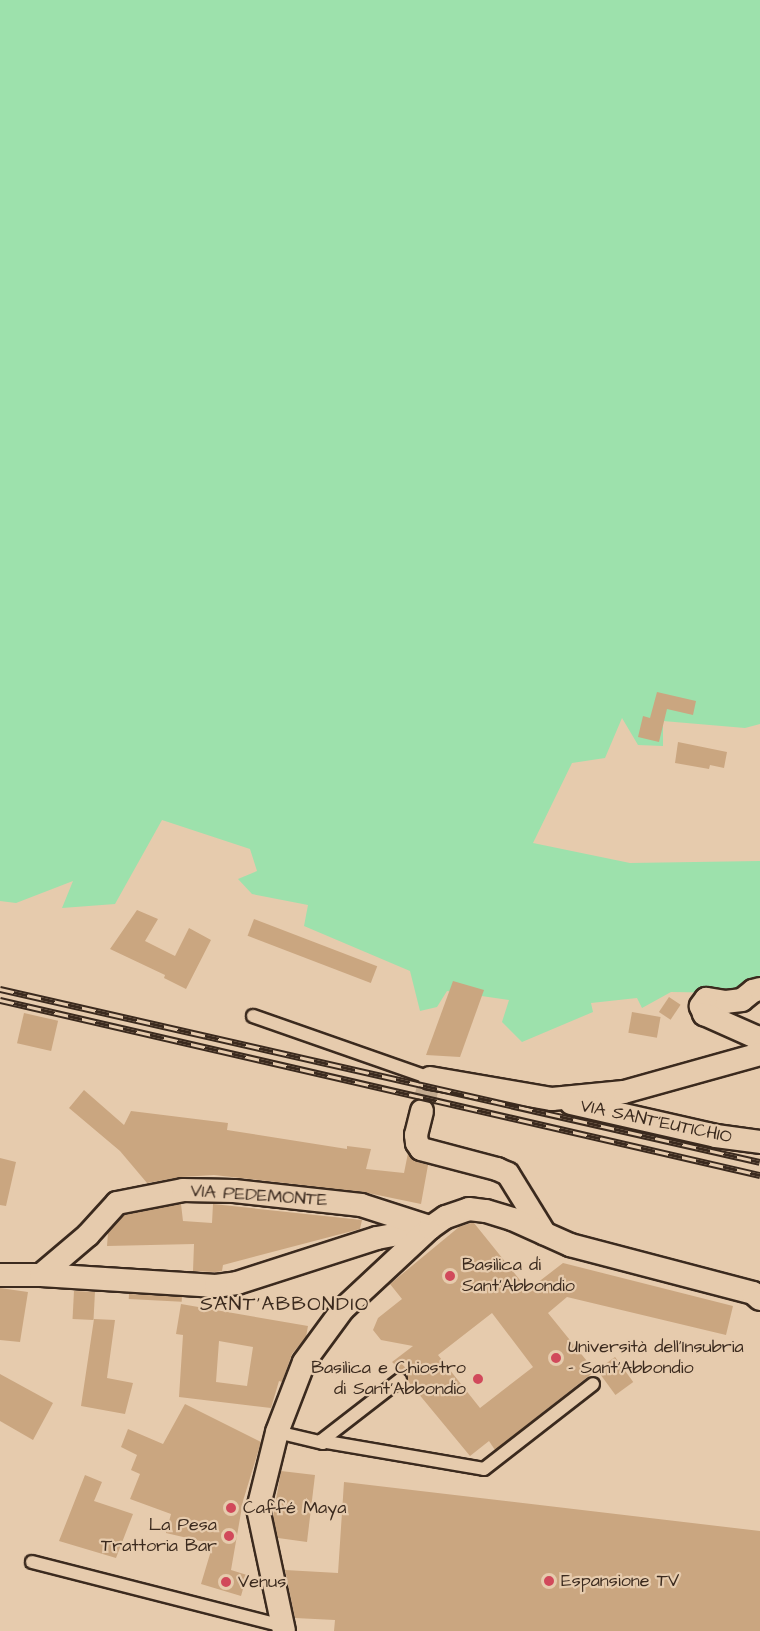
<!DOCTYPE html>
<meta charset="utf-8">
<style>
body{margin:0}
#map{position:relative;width:760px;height:1631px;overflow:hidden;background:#e6cbad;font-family:"Architects Daughter",sans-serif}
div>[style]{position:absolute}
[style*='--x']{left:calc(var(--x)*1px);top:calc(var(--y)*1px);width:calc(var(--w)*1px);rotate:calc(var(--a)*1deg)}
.green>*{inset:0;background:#9de1ac}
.building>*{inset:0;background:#caa680;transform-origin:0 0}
.street-tunnel>*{height:22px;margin-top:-11px;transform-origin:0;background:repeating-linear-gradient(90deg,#c4ab90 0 22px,transparent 0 33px)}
.roads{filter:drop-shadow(2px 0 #3b2a1e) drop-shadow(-2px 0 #3b2a1e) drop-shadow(0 2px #3b2a1e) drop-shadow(0 -2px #3b2a1e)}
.lane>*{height:12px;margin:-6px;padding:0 6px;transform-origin:6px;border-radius:6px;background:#e6cbad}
.street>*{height:22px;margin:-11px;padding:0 11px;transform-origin:11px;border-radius:11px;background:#e6cbad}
.rail>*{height:7px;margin-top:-3.5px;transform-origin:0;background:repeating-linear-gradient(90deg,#e6cbad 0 14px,#3b2a1e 0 28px);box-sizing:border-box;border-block:2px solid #3b2a1e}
.dots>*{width:16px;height:16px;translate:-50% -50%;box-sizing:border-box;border:3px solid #e6cbad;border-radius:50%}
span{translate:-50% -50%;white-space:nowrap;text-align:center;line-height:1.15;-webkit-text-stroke:4.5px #e6cbad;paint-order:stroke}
.street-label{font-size:18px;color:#3b2a1e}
.poi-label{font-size:18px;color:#3b2a1e}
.left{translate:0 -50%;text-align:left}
.right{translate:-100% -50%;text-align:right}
.neighbourhood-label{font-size:20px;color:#3b2a1e;letter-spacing:1.5px}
</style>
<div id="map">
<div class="green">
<div style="clip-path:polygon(0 0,760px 0,760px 724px,745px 728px,663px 721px,663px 746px,638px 745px,622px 718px,605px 758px,572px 763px,533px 843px,630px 863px,760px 861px,760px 985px,739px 993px,671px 992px,642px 1008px,637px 998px,591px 1003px,593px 1012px,522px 1042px,502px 1022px,509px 1000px,447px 991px,437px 1007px,420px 1011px,410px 971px,304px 926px,308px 905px,252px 894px,238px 879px,257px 871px,250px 849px,162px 820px,115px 904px,62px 908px,73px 881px,16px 903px,0 901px)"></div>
</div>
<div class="building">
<div style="clip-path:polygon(657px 692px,696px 701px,693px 715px,667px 709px,659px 742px,638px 737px,643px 716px,650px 718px)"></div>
<div style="clip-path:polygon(678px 742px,727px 752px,724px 768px,710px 765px,709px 769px,675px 763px)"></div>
<div style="clip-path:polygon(137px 910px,158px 919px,145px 941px,175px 956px,189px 928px,211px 940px,186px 989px,164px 978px,165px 975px,110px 949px)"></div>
<div style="left:254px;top:919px;width:132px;height:18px;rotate:21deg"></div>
<div style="clip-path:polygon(453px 981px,484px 990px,460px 1057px,426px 1055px)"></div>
<div style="left:669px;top:997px;width:14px;height:18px;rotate:34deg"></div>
<div style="left:632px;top:1012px;width:29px;height:21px;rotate:10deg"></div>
<div style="left:24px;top:1013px;width:35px;height:31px;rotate:13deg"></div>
<div style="clip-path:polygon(84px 1090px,124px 1125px,131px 1111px,228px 1123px,227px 1130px,347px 1149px,347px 1146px,371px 1149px,366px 1169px,404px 1173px,408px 1153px,417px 1162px,428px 1165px,421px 1204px,363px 1192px,214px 1175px,181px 1177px,147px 1183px,120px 1151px,69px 1108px)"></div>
<div style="clip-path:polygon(0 1158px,16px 1162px,6px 1206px,0 1205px)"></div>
<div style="clip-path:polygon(181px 1204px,183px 1221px,212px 1223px,213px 1204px,362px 1220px,360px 1229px,223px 1265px,222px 1271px,215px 1272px,193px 1271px,194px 1244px,107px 1246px,108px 1233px,124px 1215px)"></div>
<div style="clip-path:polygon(evenodd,471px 1223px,474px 1223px,528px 1290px,563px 1263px,733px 1306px,726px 1335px,567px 1297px,548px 1313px,595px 1371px,495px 1450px,489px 1441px,470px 1456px,408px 1381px,406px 1375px,392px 1362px,413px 1346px,381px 1340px,373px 1330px,378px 1318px,402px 1299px,390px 1284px,459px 1227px,471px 1223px,492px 1313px,533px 1367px,480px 1408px,438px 1355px,492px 1313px)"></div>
<div style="clip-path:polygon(0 1288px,28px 1292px,20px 1342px,0 1340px)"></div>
<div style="left:74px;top:1291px;width:21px;height:28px;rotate:3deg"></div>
<div style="left:129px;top:1294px;width:53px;height:5px;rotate:3deg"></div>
<div style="clip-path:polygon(evenodd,181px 1304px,308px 1326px,306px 1337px,292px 1354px,282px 1382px,279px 1381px,271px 1408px,179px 1397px,183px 1335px,176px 1334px,181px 1304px,219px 1341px,253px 1347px,247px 1386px,216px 1382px,219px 1341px)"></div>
<div style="clip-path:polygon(94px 1319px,115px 1320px,107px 1378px,133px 1383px,125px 1414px,81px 1406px)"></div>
<div style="left:615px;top:1357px;width:31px;height:22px;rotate:54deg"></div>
<div style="clip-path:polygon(0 1374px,53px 1403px,33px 1440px,0 1421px)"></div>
<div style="clip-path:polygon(185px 1404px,261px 1442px,243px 1501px,231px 1570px,247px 1575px,241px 1596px,201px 1584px,213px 1544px,166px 1533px,171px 1514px,130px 1499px,140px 1474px,131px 1470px,137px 1455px,121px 1447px,128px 1429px,163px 1444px)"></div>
<div style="clip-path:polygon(281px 1471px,315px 1475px,307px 1542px,278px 1538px,273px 1517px)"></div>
<div style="clip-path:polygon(85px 1475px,102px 1482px,94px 1501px,133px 1514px,116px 1558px,59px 1541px)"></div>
<div style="clip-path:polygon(344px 1482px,760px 1531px,760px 1631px,334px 1631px,335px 1620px,295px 1618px,285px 1570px,338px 1573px)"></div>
</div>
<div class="street-tunnel">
<div style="--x:422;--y:1111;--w:34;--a:-76"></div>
</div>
<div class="roads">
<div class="lane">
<div style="--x:253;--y:1016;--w:188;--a:19.3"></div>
<div style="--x:277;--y:1432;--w:47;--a:13.4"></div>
<div style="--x:323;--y:1443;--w:3;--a:-135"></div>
<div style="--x:321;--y:1441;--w:165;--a:9.7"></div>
<div style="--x:484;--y:1469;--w:138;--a:-37.9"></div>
<div style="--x:321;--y:1441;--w:100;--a:-37.7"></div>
<div style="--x:32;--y:1562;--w:259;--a:14.3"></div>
</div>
<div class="street">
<div style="--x:760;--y:989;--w:7;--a:164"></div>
<div style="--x:753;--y:991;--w:14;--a:141"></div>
<div style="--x:742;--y:1000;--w:16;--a:173"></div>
<div style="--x:726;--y:1002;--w:20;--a:-171"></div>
<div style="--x:706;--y:999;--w:9;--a:126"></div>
<div style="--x:701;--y:1006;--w:9;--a:69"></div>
<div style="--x:704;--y:1014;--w:57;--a:23.9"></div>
<div style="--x:756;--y:1037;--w:7;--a:56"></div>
<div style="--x:430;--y:1078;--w:124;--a:9.8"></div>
<div style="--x:552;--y:1099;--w:72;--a:-5.6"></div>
<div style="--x:624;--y:1092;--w:141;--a:-15.6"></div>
<div style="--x:571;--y:1103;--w:149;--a:12.8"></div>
<div style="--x:716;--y:1136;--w:44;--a:7.8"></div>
<div style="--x:422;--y:1111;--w:25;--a:104"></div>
<div style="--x:416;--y:1135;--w:8;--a:83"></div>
<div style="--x:417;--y:1143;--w:7;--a:56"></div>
<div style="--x:421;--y:1149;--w:79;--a:14.7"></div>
<div style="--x:497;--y:1169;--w:12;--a:24"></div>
<div style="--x:508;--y:1174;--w:70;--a:58.3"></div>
<div style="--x:0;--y:1275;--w:41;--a:0"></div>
<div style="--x:41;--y:1275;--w:175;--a:3.6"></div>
<div style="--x:216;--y:1286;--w:21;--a:-8"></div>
<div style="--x:237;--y:1283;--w:147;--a:-17.8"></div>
<div style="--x:377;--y:1238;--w:54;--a:-10.7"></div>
<div style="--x:41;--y:1275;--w:62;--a:-40.4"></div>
<div style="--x:88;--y:1235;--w:43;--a:-47.8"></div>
<div style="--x:117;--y:1203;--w:67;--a:-11.1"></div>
<div style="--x:183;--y:1190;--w:51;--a:1.1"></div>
<div style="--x:234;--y:1191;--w:128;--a:6.3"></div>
<div style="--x:361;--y:1205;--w:71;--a:17.9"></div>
<div style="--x:284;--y:1631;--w:125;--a:-102"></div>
<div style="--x:258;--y:1509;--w:79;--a:-76.1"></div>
<div style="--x:277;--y:1432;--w:75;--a:-68.9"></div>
<div style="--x:304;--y:1362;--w:66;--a:-53.7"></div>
<div style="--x:343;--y:1309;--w:119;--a:-43"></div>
<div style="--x:430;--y:1228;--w:19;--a:-35"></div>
<div style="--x:446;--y:1217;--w:24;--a:-19"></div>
<div style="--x:469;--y:1209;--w:17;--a:7"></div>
<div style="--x:486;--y:1211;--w:27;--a:17"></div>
<div style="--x:512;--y:1219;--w:64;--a:24.1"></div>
<div style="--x:570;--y:1245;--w:189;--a:14.7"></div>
<div style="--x:753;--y:1293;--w:9;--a:41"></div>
</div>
</div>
<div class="rail">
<div style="--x:0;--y:989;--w:779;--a:12.82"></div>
<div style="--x:0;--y:1000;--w:780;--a:12.97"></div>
</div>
<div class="dots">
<div style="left:450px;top:1276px;background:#d1495b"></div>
<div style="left:556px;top:1358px;background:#d1495b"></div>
<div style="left:478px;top:1379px;background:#d1495b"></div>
<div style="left:231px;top:1508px;background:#d1495b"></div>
<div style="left:229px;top:1536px;background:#d1495b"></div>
<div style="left:549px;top:1581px;background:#d1495b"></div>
<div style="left:226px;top:1582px;background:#d1495b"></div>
</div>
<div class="street-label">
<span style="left:656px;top:1122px;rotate:12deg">VIA SANT'EUTICHIO</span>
<span style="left:259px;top:1196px;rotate:4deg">VIA PEDEMONTE</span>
</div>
<div class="poi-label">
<span class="left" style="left:462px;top:1276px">Basilica di<br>Sant'Abbondio</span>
<span class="left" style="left:568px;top:1358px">Università dell'Insubria<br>- Sant'Abbondio</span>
<span class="right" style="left:466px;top:1379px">Basilica e Chiostro<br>di Sant'Abbondio</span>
<span class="left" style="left:243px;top:1508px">Caffé Maya</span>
<span class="right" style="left:217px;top:1536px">La Pesa<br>Trattoria Bar</span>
<span class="left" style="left:561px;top:1581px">Espansione TV</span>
<span class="left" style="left:238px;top:1582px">Venus</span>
</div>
<div class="neighbourhood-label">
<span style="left:285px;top:1304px">SANT'ABBONDIO</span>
</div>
</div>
